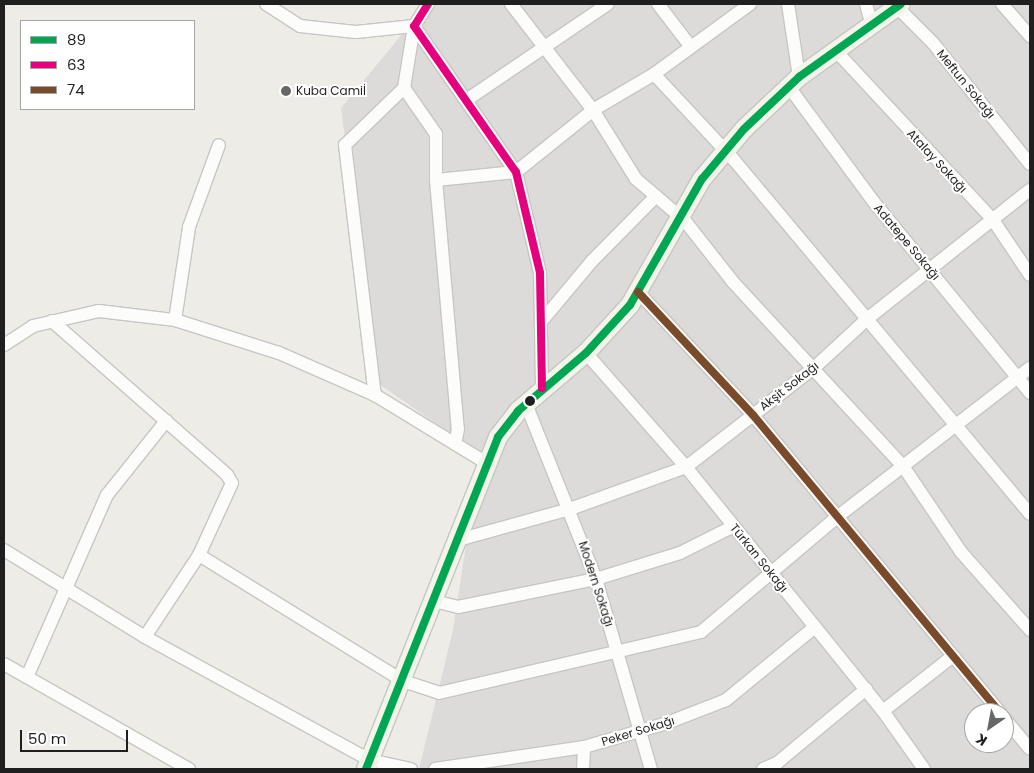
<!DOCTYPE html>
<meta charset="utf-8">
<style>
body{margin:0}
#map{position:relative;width:1034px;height:773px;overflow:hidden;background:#eeece7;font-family:Poppins,sans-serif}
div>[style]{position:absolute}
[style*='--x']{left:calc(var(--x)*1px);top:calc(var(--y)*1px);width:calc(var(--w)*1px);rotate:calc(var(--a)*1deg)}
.residential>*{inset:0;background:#dddbd9}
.roads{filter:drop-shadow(1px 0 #c6c6c3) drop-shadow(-1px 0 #c6c6c3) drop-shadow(0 1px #c6c6c3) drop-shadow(0 -1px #c6c6c3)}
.street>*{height:12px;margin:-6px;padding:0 6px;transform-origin:6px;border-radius:6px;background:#fcfcfb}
.secondary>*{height:18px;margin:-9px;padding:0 9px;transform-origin:9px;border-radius:9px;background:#f3f4ea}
.bus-1>*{height:8px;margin:-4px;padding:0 4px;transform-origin:4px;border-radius:4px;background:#00a651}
.bus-2>*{height:8px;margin:-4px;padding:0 4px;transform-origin:4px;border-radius:4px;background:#e5007d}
.bus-3>*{height:8px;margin:-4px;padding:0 4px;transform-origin:4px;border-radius:4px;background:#7a4b2a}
.dots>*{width:14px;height:14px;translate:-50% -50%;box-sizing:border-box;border:2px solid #fff;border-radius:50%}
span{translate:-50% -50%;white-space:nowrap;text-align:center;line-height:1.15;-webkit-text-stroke:4px #fff;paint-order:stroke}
.street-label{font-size:12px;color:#1f1f1f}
.poi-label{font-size:12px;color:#1f1f1f}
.left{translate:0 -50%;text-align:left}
.frame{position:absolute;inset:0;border:5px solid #1f1f1f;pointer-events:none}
.legend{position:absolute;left:20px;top:20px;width:175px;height:90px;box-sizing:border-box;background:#fff;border:1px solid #a5a5a5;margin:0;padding:6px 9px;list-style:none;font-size:15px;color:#1f1f1f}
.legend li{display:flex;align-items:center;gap:10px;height:25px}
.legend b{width:25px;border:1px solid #a5a5a5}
.north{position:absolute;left:964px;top:703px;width:50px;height:50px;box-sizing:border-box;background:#fff;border:1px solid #a5a5a5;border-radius:50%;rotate:213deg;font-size:14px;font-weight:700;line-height:20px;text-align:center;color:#1f1f1f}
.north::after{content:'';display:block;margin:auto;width:18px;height:22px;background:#676765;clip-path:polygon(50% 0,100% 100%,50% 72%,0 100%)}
.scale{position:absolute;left:20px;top:730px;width:108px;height:22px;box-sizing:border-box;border:2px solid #1f1f1f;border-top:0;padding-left:6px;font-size:15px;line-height:18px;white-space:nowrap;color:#1f1f1f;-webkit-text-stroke:4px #fff;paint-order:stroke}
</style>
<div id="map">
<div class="residential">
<div style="clip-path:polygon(evenodd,427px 4px,1030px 4px,1030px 769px,419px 769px,453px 630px,480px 454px,376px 382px,341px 108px,427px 4px,974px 713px,1004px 713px,1004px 743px,974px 743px,974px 713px)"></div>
</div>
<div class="roads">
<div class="street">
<div style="--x:266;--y:4;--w:40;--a:32.9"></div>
<div style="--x:300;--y:26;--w:56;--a:6.1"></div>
<div style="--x:356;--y:32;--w:58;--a:-5.9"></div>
<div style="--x:414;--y:26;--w:63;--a:99.2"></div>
<div style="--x:404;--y:88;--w:82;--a:136"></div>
<div style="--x:345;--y:145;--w:252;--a:83.2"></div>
<div style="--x:428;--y:4;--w:26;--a:122"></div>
<div style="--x:414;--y:26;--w:178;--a:55.1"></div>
<div style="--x:516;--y:172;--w:104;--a:76.6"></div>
<div style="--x:540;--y:273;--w:115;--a:89"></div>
<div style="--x:511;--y:4;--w:134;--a:52.3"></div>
<div style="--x:593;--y:110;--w:81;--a:58.1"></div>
<div style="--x:636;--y:179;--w:65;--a:40.6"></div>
<div style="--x:685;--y:221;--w:78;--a:51.8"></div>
<div style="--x:733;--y:282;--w:251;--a:47.3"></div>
<div style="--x:903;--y:466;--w:104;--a:56"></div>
<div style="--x:961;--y:552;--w:104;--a:48.5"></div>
<div style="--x:658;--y:4;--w:54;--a:52.5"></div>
<div style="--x:788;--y:4;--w:74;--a:81.4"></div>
<div style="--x:866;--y:4;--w:23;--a:75"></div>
<div style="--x:1002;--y:4;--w:43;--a:48.8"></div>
<div style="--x:897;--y:7;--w:51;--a:45"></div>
<div style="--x:933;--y:43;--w:155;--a:51.3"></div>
<div style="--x:837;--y:52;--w:229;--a:47.1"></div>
<div style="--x:993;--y:220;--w:66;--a:56.1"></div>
<div style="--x:654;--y:74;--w:117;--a:47.1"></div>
<div style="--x:734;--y:160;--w:461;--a:50.1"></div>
<div style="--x:789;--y:87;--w:142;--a:53.6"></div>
<div style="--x:873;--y:201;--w:248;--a:50.7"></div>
<div style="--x:404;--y:88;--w:56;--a:55.2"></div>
<div style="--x:436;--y:134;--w:46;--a:90"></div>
<div style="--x:436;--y:180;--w:250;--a:85"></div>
<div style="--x:458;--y:429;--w:15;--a:101"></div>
<div style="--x:468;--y:99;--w:169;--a:-34.2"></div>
<div style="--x:436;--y:180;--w:80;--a:-5.7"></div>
<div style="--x:516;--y:172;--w:99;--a:-38.8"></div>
<div style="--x:593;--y:110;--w:71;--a:-30.5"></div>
<div style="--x:654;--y:74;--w:119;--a:-36.1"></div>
<div style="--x:638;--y:292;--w:168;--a:46.9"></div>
<div style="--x:753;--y:415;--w:387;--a:50.3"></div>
<div style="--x:175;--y:320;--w:94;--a:-81.4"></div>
<div style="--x:189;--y:227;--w:87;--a:-69.9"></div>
<div style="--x:52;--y:321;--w:233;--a:41.3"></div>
<div style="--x:227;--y:475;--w:9;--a:58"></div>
<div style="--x:232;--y:483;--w:79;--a:114.6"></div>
<div style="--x:199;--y:555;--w:98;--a:123.4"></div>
<div style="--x:541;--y:322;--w:80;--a:-50.1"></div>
<div style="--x:592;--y:261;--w:91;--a:-45.4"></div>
<div style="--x:4;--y:345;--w:35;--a:-33"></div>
<div style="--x:33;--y:326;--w:68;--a:-12.8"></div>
<div style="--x:99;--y:311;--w:77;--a:6.8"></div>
<div style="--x:175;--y:320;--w:109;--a:17.6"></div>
<div style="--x:279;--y:353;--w:105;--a:23.6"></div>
<div style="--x:375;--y:395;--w:132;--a:31.4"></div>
<div style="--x:586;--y:353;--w:152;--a:48.7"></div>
<div style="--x:686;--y:467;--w:314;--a:51.1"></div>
<div style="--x:883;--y:711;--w:71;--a:54.7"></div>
<div style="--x:526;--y:404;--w:188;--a:68.2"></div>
<div style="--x:596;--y:579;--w:198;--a:73.9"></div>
<div style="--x:458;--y:540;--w:116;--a:-15.5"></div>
<div style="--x:570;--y:509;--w:123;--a:-19.9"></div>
<div style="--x:686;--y:467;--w:163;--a:-37.8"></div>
<div style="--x:815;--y:367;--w:71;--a:-42.7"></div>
<div style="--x:867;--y:319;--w:208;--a:-38.4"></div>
<div style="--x:4;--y:550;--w:166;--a:31.7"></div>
<div style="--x:145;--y:637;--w:256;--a:28.7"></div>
<div style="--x:370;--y:760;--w:42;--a:12.4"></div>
<div style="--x:199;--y:555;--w:240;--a:31.7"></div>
<div style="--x:403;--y:681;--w:38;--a:18"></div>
<div style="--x:439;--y:693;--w:269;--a:-13.1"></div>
<div style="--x:701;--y:632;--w:178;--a:-40.2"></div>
<div style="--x:837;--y:517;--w:244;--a:-37.7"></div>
<div style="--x:434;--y:601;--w:25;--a:14"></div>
<div style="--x:458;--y:607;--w:141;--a:-11.5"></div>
<div style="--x:596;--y:579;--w:88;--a:-17.2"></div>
<div style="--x:680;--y:553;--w:60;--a:-26.6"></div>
<div style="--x:4;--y:664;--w:213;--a:29.6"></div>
<div style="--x:27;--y:677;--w:199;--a:-66.3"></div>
<div style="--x:107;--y:495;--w:95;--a:-51.4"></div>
<div style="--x:883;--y:711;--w:89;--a:-38.2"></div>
<div style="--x:1004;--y:718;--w:40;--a:50"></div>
<div style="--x:435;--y:769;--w:151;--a:-8.4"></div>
<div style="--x:584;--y:747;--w:86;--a:-16.1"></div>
<div style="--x:667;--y:723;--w:63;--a:-21.3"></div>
<div style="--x:726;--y:700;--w:115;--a:-39.4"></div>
<div style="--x:583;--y:769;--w:22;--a:-87"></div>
<div style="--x:763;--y:769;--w:15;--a:-23"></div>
<div style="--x:777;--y:763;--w:116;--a:-39.7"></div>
</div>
<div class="secondary">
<div style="--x:366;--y:769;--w:357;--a:-68.3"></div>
<div style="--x:498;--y:437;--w:33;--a:-52"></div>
<div style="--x:518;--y:411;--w:89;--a:-40.5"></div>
<div style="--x:586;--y:353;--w:65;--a:-47.5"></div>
<div style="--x:630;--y:305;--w:145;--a:-60.3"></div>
<div style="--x:702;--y:179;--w:65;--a:-50"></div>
<div style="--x:744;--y:129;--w:76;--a:-43.4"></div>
<div style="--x:799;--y:77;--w:125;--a:-35.6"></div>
</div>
</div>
<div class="bus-1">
<div style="--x:366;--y:769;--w:357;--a:-68.3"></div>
<div style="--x:498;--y:437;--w:33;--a:-52"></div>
<div style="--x:518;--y:411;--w:89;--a:-40.5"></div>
<div style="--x:586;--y:353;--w:65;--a:-47.5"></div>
<div style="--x:630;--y:305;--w:145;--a:-60.3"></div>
<div style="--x:702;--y:179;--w:65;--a:-50"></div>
<div style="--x:744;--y:129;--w:76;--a:-43.4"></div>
<div style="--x:799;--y:77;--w:125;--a:-35.6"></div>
</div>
<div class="bus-2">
<div style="--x:428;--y:4;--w:26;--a:122"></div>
<div style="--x:414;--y:26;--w:178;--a:55.1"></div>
<div style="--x:516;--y:172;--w:104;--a:76.6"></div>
<div style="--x:540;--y:273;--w:115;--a:89"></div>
</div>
<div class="bus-3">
<div style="--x:638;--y:292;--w:168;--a:46.9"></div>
<div style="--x:753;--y:415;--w:387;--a:50.3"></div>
</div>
<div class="dots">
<div style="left:286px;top:91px;background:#676765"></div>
<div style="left:530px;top:401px;background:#1f1f1f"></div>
</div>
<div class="street-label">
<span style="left:966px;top:84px;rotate:51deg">Meftun Sokağı</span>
<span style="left:937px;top:161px;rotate:47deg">Atalay Sokağı</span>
<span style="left:907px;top:242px;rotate:50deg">Adatepe Sokağı</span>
<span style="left:789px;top:386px;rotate:-38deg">Akşit Sokağı</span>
<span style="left:759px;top:558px;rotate:51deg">Türkan Sokağı</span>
<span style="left:596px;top:584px;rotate:72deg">Modern Sokağı</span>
<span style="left:638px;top:731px;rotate:-17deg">Peker Sokağı</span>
</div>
<div class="poi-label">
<span class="left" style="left:296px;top:91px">Kuba Camiİ</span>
</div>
<div class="frame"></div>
<ul class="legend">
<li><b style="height:6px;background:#00a651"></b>89</li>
<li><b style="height:6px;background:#e5007d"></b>63</li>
<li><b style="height:6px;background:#7a4b2a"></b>74</li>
</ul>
<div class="north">K</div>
<div class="scale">50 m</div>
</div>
